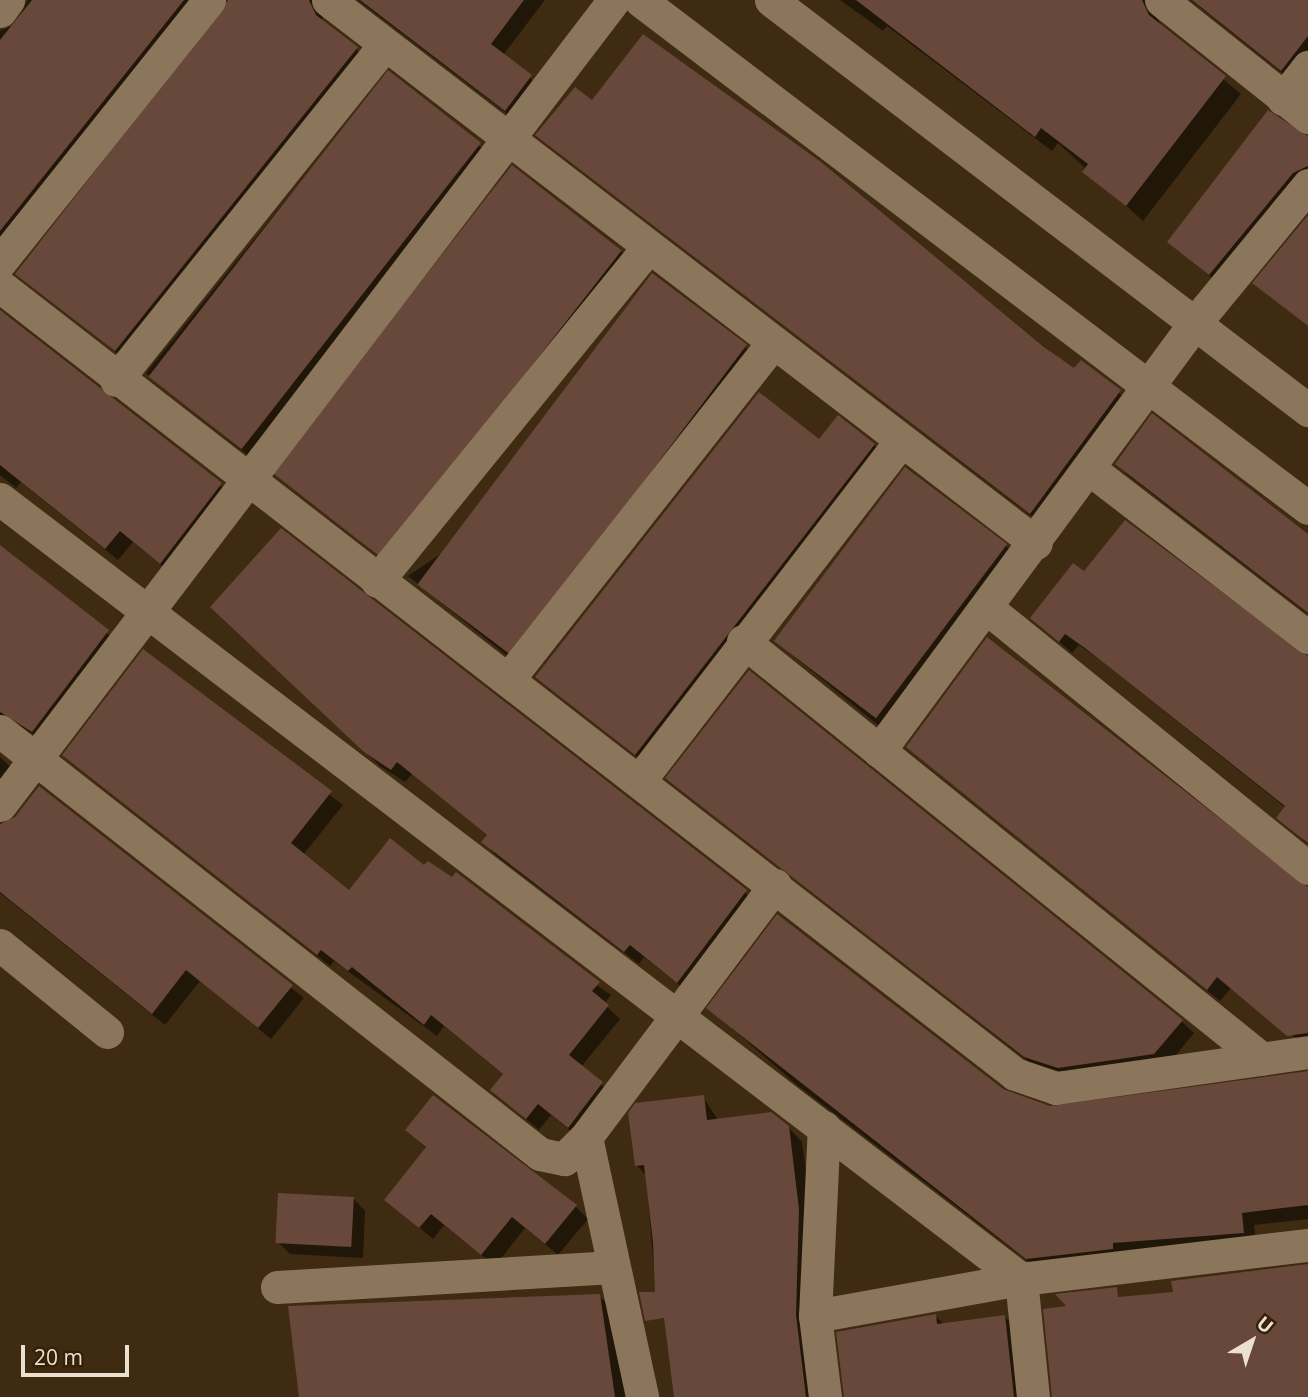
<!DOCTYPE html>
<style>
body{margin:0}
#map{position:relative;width:1308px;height:1397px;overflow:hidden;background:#3e2b12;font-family:"Open Sans",sans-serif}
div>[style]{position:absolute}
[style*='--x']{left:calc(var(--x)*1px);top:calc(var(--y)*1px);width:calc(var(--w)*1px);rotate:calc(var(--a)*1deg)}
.shadow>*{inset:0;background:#0007;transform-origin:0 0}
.building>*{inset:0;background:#67483b;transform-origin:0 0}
.minor>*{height:33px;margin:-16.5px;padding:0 16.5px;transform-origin:16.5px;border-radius:16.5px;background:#8c765b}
span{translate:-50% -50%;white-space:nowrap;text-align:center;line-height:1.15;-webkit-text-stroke:5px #342107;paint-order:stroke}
.north{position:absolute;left:1217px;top:1306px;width:70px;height:70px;-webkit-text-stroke:5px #342107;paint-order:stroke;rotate:39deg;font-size:19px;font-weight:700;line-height:28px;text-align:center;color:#ece0d1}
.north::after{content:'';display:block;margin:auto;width:24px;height:32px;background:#ece0d1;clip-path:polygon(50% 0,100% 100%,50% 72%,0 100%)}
.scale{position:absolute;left:21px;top:1345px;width:108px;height:32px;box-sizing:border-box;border:4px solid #ece0d1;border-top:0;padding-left:9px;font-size:21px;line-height:24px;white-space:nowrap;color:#ece0d1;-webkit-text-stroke:5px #342107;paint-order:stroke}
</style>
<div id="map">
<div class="shadow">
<div style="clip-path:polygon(28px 0,206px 0,0 258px,0 31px,16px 24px)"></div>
<div style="clip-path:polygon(227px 0,325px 0,322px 20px,369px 61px,128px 362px,18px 273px,226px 13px)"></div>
<div style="clip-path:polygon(358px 0,545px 0,503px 55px,543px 89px,518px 122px)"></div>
<div style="clip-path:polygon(840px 0,1147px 0,1163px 29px,1241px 94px,1143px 221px,1058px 143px,1052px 151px,887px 26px,883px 31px)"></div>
<div style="clip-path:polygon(1191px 0,1308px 0,1308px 71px,1296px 84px)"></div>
<div style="left:389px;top:73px;width:133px;height:386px;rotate:39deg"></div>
<div style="clip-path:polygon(538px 135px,820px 164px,1074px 371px,1081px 362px,1132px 404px,1043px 525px)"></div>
<div style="clip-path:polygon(1308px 136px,1308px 186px,1224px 288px,1169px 242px)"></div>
<div style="clip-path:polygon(1308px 218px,1308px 326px,1255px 283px)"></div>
<div style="clip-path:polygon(621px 251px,633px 263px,388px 564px,278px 475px)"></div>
<div style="clip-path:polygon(0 313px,233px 496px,173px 575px,133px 542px,118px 560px,21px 482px,16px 488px,0 475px)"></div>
<div style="clip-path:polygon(745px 347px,758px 359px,517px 664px,408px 576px)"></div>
<div style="clip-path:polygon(819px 442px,874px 445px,886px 457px,648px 766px,537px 676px)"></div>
<div style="clip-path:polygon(1117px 464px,1308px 535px,1308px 614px,1129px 476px)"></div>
<div style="clip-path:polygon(281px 531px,760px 905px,692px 995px,644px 957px,639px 964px,497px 856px,483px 842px,488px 836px,412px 774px,405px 782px,380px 766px,226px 621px)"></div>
<div style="clip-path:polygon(1006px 546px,1018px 559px,889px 734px,774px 640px)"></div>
<div style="clip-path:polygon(0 547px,120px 644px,45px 742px,17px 724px,0 730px)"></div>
<div style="clip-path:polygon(1085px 574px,1308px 656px,1308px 844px,1279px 817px,1286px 808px,1100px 660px,1079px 645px,1072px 653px,1032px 618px)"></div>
<div style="clip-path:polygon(143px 652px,343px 805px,303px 855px,349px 892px,424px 868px,611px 995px,604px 1004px,620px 1019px,581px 1067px,614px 1096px,581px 1139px,551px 1115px,539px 1130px,492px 1090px,504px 1075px,444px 1026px,437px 1036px,334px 961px,330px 966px,64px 755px)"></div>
<div style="clip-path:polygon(908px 747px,1308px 887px,1308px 1047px,1231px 988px,1220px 1001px)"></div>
<div style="clip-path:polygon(0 757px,20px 776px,0 804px)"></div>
<div style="clip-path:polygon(668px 778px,1181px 1021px,1194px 1033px,1167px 1066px,1071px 1080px,1038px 1069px)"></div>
<div style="clip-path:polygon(39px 788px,304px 998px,271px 1039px,200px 981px,165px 1025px,0 893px,0 823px,9px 824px)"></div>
<div style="clip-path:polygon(709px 1008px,1050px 1108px,1308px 1080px,1308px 1219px,1254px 1225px,1256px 1245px,1041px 1271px,797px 1085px)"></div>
<div style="clip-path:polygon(703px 1097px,718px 1120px,788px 1127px,802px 1142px,813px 1224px,817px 1397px,677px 1397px,667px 1318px,655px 1281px,646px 1175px,636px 1165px)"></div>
<div style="clip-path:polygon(407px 1130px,575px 1206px,588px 1219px,558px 1255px,525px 1228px,495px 1266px,444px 1225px,433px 1239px,387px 1200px,427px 1149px)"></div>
<div style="clip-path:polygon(353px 1198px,365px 1211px,363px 1258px,290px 1254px,278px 1242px)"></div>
<div style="clip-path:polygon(599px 1296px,612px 1308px,625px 1397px,300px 1397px)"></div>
<div style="clip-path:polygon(935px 1316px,945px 1325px,1005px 1317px,1019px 1331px,1027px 1397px,844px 1397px)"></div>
</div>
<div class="building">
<div style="clip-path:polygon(32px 0,184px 0,0 231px,0 40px)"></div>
<div style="clip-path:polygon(228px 0,309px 0,316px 15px,358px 47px,115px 351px,15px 274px)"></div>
<div style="clip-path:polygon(360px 0,524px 0,491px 44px,532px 75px,505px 111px)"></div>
<div style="clip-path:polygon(856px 0,1142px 0,1149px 15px,1226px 76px,1126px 206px,1082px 172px,1088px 164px,1041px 128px,1035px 137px)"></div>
<div style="clip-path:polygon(1192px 0,1308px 0,1308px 36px,1281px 71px)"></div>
<div style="clip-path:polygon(643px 34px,821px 162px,1044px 347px,1074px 368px,1081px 360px,1121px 390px,1030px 514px,535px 135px,575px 87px,592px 100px)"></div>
<div style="left:388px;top:70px;width:118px;height:389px;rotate:38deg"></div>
<div style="clip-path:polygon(1268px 110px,1308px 136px,1308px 166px,1293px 173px,1209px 275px,1167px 242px)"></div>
<div style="left:512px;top:165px;width:139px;height:390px;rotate:38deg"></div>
<div style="clip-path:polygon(1308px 215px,1308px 326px,1252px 283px)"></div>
<div style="left:652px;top:273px;width:119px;height:390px;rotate:37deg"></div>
<div style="clip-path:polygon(0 310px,222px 483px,160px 564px,120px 531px,105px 549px,0 465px)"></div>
<div style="clip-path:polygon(759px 392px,819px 439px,838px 415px,875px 444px,635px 755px,535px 677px)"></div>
<div style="clip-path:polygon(1152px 413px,1308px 534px,1308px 613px,1115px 464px)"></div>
<div style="left:905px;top:467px;width:128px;height:218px;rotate:37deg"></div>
<div style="clip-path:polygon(1125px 520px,1308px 656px,1308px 843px,1276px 818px,1285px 806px,1085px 648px,1065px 634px,1059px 642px,1030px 618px,1073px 563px,1084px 571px)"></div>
<div style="clip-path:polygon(281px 528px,747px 890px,677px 983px,630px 945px,624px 952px,481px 842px,487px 835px,397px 762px,391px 770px,364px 752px,210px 607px)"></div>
<div style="clip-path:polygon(0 545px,109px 630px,32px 732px,0 712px)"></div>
<div style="clip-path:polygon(987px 637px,1308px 887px,1308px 1033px,1287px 1036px,1217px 977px,1207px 990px,906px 747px)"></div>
<div style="clip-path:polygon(143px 649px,332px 791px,291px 843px,349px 890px,390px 838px,424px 865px,428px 861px,452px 877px,456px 872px,600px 982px,592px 991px,609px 1005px,569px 1055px,603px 1082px,568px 1128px,538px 1104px,526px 1119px,490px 1090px,503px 1074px,431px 1015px,424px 1025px,352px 967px,348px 971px,321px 950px,317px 955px,62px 755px)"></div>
<div style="clip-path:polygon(749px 670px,1183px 1020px,1154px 1054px,1058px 1068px,1024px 1057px,665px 778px)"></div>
<div style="clip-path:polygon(39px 786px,293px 985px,258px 1028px,186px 970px,152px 1014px,0 892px,0 824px,15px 817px)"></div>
<div style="clip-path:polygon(777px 914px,1003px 1089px,1050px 1106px,1308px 1071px,1308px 1205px,1242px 1213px,1244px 1233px,1113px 1243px,1113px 1249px,1026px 1259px,706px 1008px)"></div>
<div style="clip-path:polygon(433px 1095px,577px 1205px,545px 1244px,512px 1217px,481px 1255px,431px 1214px,419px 1228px,384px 1200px,426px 1147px,405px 1130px)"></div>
<div style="clip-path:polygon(704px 1095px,707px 1120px,771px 1112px,789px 1126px,799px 1209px,796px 1315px,806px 1397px,674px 1397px,664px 1318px,645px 1321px,639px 1292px,655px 1292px,653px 1242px,644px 1165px,635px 1166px,628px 1113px,635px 1103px)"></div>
<div style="left:278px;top:1193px;width:76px;height:50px;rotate:3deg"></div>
<div style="clip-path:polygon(1308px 1264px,1308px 1397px,1052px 1397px,1043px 1309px,1066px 1306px,1055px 1294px,1117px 1287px,1118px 1297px,1173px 1292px,1171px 1281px)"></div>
<div style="clip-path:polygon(600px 1294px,615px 1397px,299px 1397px,288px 1306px)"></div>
<div style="clip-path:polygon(936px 1314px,937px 1324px,1005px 1315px,1014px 1397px,844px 1397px,836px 1332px)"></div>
</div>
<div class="minor">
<div style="--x:328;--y:0;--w:892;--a:37.49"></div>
<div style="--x:640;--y:0;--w:839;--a:37.25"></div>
<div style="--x:771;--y:0;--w:676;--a:37.36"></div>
<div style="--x:1161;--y:0;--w:188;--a:38.5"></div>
<div style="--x:0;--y:11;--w:14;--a:-54"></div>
<div style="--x:1283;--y:99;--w:41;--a:-52"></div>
<div style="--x:0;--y:262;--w:335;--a:-51.4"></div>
<div style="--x:0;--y:286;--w:1285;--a:37.82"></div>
<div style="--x:1015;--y:1074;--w:43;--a:18.9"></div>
<div style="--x:1056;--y:1088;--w:255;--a:-8.1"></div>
<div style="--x:116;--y:380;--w:429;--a:-51.3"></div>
<div style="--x:1091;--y:470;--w:274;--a:37.6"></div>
<div style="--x:0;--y:499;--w:1285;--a:37.38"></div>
<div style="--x:1021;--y:1279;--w:289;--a:-6.8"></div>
<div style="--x:377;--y:581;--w:428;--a:-50.9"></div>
<div style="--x:987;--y:608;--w:413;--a:39"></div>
<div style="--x:743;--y:641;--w:666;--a:38.85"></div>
<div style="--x:509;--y:678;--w:425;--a:-51.8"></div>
<div style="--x:0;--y:731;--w:686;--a:38.07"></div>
<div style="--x:540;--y:1154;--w:25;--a:12"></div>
<div style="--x:564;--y:1159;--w:31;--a:-45"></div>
<div style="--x:586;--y:1137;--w:266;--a:77.8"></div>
<div style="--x:879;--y:751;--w:531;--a:-53.58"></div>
<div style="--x:1194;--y:324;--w:180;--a:-50.6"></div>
<div style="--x:639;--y:781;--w:429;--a:-52.4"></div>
<div style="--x:0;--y:805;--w:1012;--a:-52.67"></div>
<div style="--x:0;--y:945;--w:138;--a:39.1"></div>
<div style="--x:586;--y:1137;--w:315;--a:-53.1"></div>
<div style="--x:277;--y:1287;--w:337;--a:-3.4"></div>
<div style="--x:815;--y:1316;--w:189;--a:-87.3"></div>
<div style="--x:825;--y:1397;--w:82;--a:-97"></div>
<div style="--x:815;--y:1316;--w:209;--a:-10.2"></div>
<div style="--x:1021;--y:1279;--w:119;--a:84.2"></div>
</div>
<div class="north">U</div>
<div class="scale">20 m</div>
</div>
